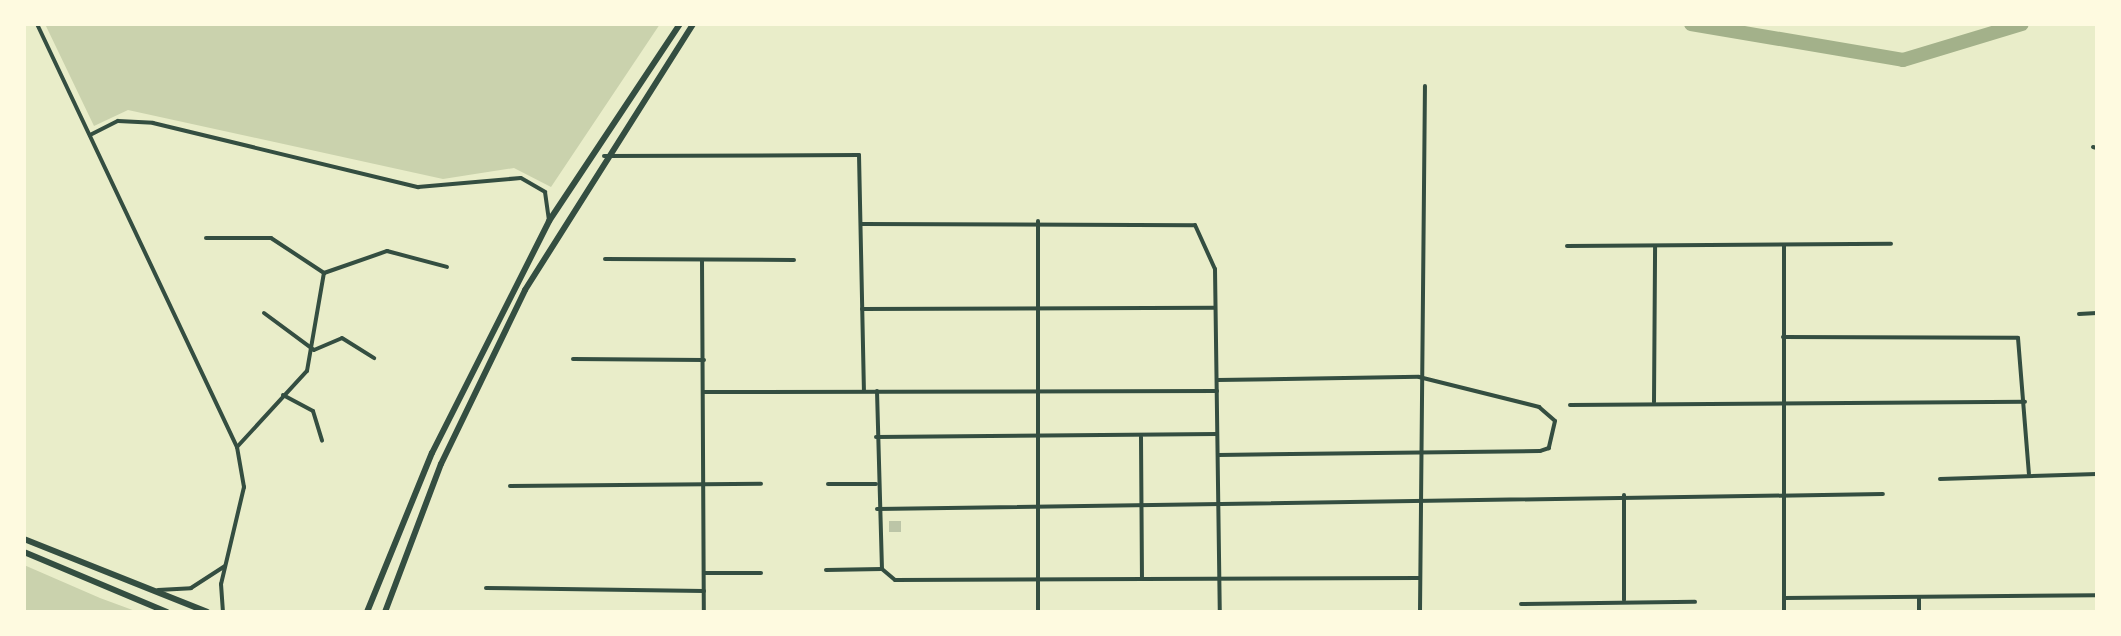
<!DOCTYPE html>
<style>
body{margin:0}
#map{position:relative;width:2121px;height:636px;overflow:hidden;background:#e9edc9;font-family:Arial,sans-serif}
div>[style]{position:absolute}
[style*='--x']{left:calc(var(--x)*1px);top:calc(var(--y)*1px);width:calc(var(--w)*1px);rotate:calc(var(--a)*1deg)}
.green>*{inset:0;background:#cad2ad}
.river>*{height:14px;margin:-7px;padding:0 7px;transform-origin:7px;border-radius:7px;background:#a3b18a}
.building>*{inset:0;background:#bcc5a7;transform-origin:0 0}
.minor>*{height:4px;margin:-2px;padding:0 2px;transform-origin:2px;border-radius:2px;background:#344e41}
.primary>*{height:6px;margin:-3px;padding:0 3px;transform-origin:3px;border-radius:3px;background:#344e41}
span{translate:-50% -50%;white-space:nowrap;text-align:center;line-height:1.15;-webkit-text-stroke:8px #fefae0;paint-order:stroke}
.frame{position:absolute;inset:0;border:26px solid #fefae0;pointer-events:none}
</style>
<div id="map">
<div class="green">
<div style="clip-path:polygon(45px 24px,660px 24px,551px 187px,514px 168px,443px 179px,128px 110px,94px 126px)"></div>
<div style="clip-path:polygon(24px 565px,100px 598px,138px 612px,24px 612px)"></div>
</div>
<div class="river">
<div style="--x:1691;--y:24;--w:215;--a:9.6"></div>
<div style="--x:1903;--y:60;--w:124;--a:-16.8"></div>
</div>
<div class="building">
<div style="left:889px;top:521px;width:12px;height:11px"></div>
</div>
<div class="minor">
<div style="--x:37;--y:24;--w:468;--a:64.7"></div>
<div style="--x:237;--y:447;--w:41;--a:80.1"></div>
<div style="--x:244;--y:487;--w:100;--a:103.3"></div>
<div style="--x:221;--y:584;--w:28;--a:86"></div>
<div style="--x:90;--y:135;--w:31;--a:-27"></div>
<div style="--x:118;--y:121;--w:35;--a:3"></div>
<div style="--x:153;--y:123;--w:273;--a:13.6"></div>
<div style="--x:418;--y:187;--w:103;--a:-5"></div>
<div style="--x:521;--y:178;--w:28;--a:30"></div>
<div style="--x:545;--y:192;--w:27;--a:82"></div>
<div style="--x:2093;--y:147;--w:4;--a:14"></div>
<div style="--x:604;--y:156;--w:255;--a:-0.2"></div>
<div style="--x:859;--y:155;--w:236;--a:88.8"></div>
<div style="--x:862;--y:224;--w:333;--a:0.2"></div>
<div style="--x:1195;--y:225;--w:48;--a:65.6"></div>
<div style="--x:1215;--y:269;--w:343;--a:89.2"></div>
<div style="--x:206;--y:238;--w:65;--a:0"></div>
<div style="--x:271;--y:238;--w:64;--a:33.4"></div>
<div style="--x:1567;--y:246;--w:324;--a:-0.4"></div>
<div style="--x:605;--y:259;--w:189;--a:0.3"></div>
<div style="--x:702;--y:260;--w:352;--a:89.7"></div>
<div style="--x:324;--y:273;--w:67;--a:-19.2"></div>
<div style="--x:387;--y:251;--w:62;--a:14.9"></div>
<div style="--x:862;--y:309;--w:352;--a:-0.2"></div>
<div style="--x:264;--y:313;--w:62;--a:36.5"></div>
<div style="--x:314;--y:350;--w:30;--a:-23"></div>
<div style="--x:342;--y:338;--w:38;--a:32"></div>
<div style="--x:2079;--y:314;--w:18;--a:-3"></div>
<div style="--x:1783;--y:337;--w:235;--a:0.2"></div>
<div style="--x:2018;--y:338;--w:136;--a:85.4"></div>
<div style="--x:573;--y:359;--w:131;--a:0.4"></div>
<div style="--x:1217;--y:380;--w:202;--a:-0.9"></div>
<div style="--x:1419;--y:377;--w:124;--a:14"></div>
<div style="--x:1539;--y:407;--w:21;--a:41"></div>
<div style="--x:1555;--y:421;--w:28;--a:103"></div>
<div style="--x:1549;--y:448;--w:9;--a:162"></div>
<div style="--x:1540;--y:451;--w:322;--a:179.3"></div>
<div style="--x:877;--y:391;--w:178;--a:88.4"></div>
<div style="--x:882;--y:569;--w:17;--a:40"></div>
<div style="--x:895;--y:580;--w:524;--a:-0.22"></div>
<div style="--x:704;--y:392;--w:513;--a:-0.11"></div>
<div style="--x:283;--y:395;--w:34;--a:28"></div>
<div style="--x:313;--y:411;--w:31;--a:73"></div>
<div style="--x:1654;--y:402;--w:156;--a:-89.6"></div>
<div style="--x:1570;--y:405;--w:455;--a:-0.4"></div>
<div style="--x:876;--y:437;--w:341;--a:-0.5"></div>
<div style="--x:1141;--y:437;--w:142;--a:89.6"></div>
<div style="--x:237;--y:447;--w:103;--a:-47.4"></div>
<div style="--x:307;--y:371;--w:99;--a:-80.2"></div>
<div style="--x:1940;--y:479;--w:157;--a:-1.8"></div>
<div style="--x:828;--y:484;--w:48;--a:0"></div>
<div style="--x:510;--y:486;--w:251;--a:-0.5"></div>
<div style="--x:1624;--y:495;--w:105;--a:90"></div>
<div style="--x:877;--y:509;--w:1006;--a:-0.85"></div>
<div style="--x:826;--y:570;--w:56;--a:-1"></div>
<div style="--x:704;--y:573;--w:57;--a:0"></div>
<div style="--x:486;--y:588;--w:218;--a:0.8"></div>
<div style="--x:158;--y:590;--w:33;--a:-3"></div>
<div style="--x:191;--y:588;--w:40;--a:-32.9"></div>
<div style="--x:1784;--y:598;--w:313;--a:-0.5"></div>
<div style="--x:1521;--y:604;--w:174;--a:-0.7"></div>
<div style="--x:1038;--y:612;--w:391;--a:-90"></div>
<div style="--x:1420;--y:612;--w:526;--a:-89.46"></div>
<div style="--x:1784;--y:612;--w:367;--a:-90"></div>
<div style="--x:1919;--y:612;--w:15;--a:-90"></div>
</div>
<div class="primary">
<div style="--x:24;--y:539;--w:197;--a:21.7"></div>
<div style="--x:24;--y:552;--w:155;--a:22.8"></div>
<div style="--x:367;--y:612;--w:172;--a:-67.8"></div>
<div style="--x:432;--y:453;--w:260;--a:-63.2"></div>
<div style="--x:549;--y:221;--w:237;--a:-56.4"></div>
<div style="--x:385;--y:612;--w:158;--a:-69.3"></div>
<div style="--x:441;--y:464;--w:193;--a:-64.2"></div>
<div style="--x:525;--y:290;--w:315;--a:-57.7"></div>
</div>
<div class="frame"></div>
</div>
